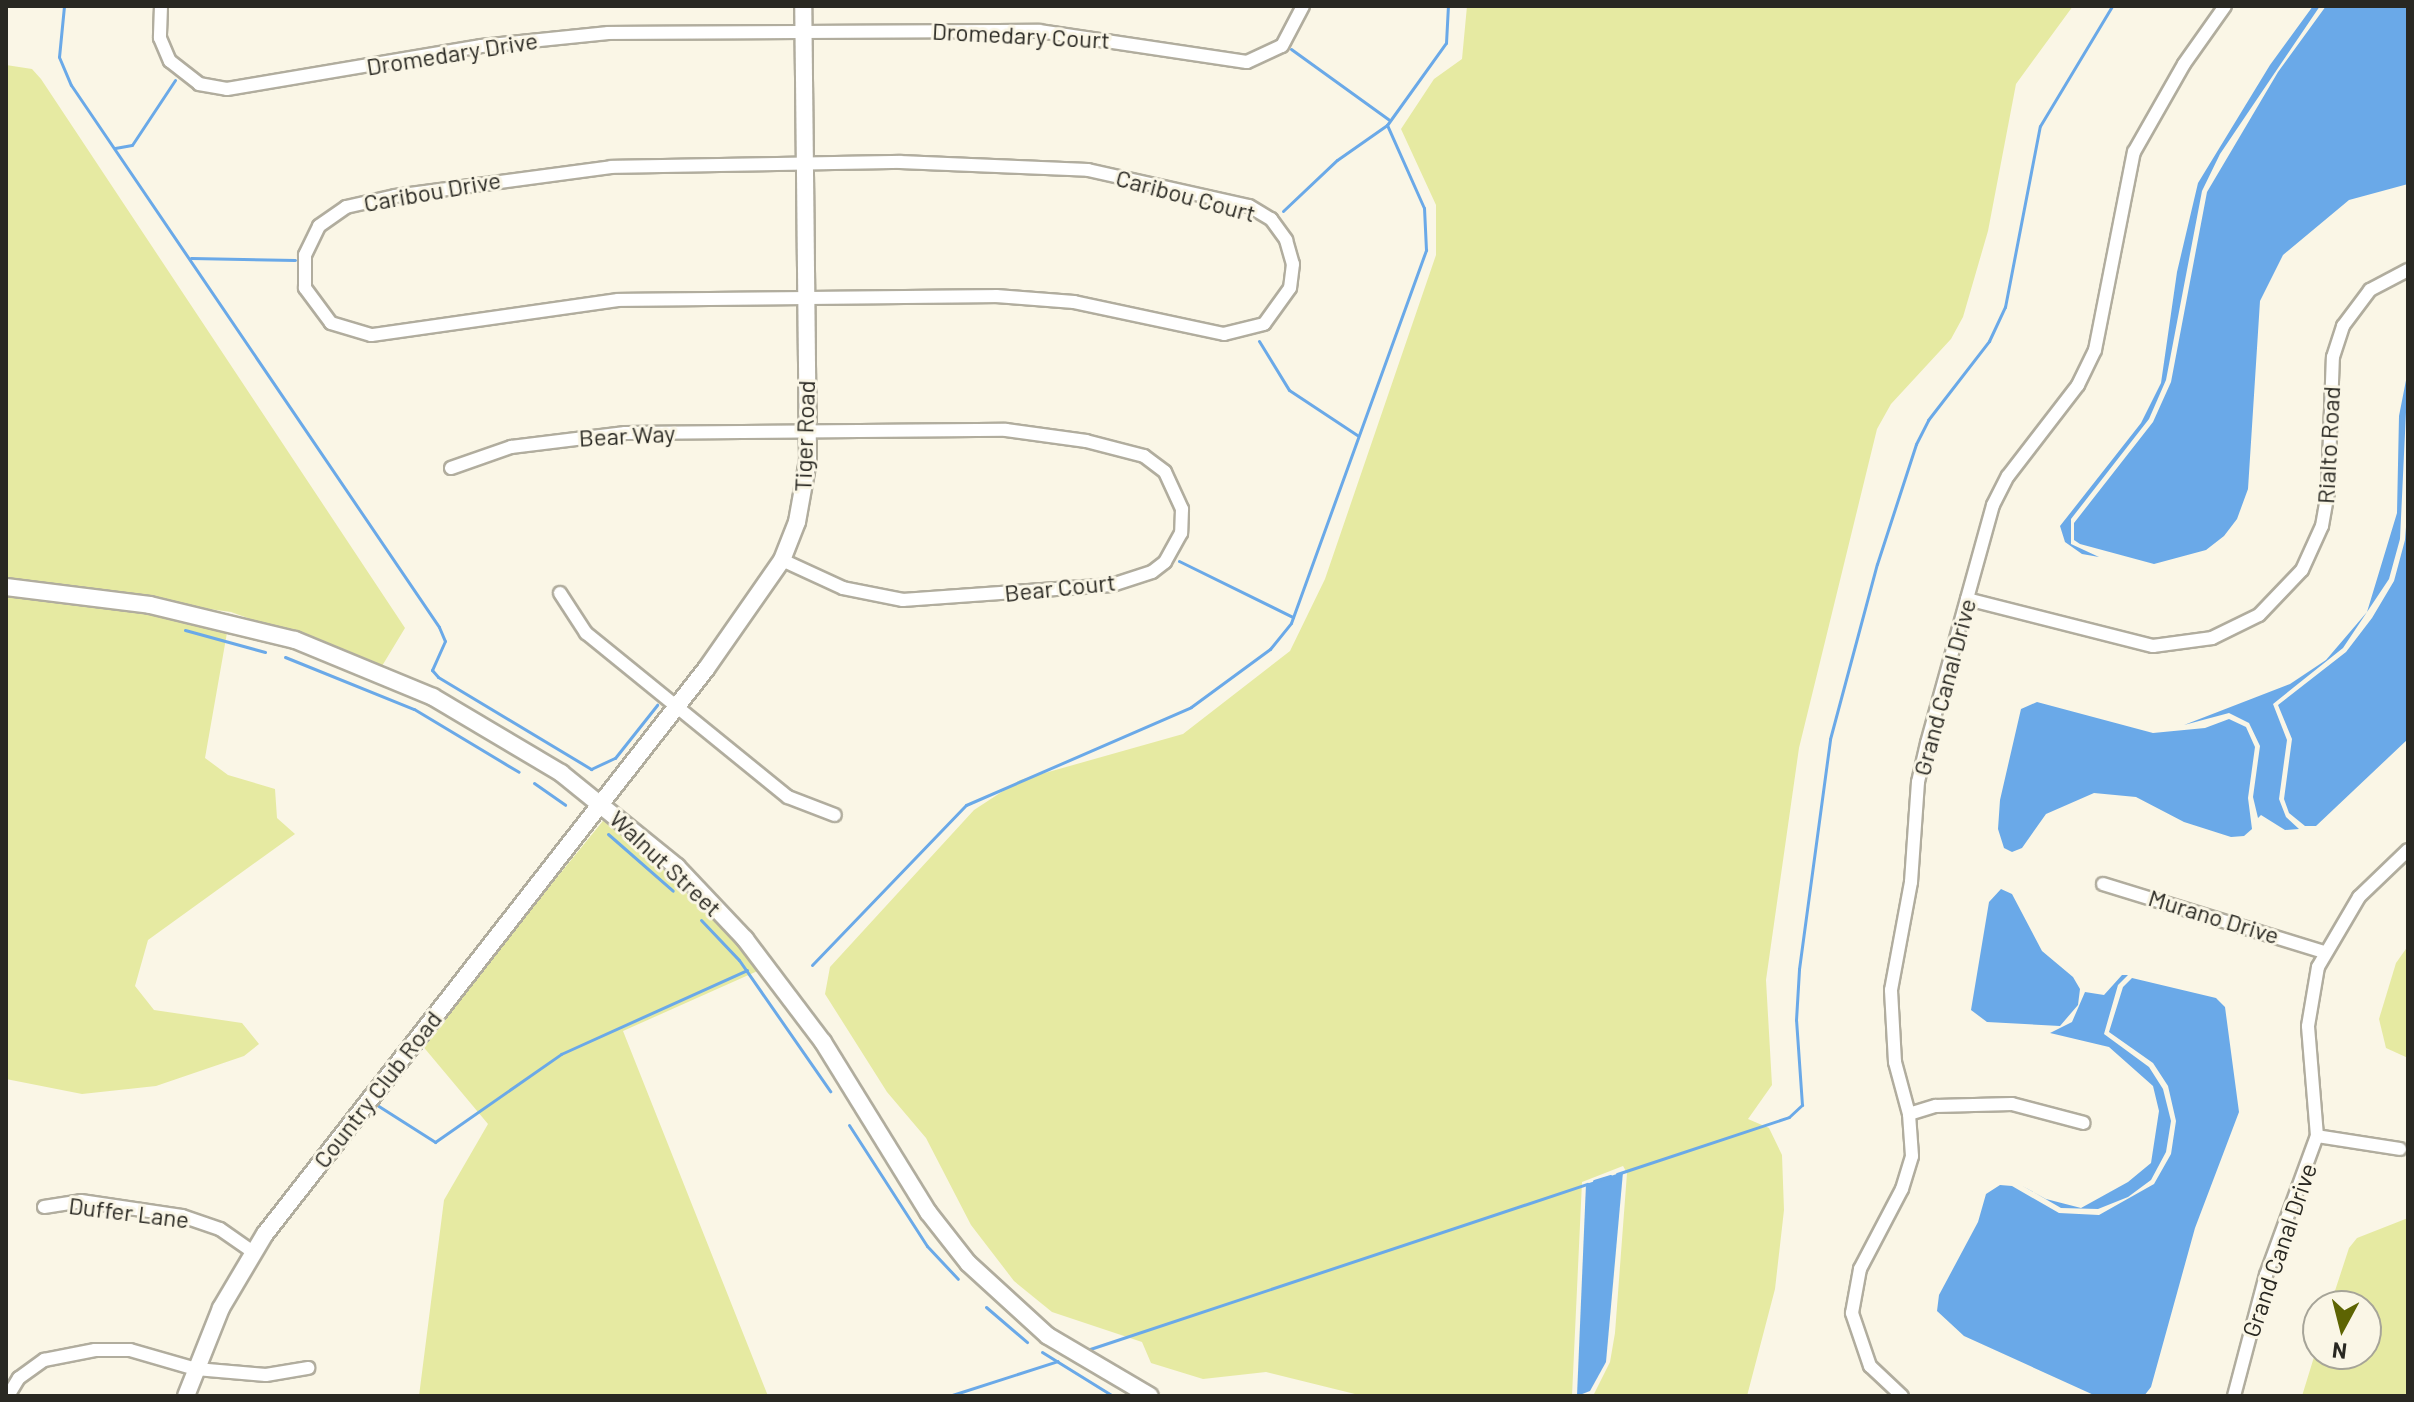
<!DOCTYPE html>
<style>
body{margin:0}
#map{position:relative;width:2414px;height:1402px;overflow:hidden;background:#faf6e6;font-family:Barlow,sans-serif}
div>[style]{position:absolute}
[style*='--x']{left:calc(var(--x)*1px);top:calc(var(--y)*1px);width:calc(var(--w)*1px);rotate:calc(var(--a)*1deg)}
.green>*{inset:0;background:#e6eaa2}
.water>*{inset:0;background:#6aa9e8}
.stream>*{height:3px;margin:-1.5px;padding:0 1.5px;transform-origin:1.5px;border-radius:1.5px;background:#6aa9e8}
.roads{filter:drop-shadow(2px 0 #b1ad9e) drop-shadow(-2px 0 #b1ad9e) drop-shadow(0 2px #b1ad9e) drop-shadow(0 -2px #b1ad9e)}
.minor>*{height:12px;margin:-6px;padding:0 6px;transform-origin:6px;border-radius:6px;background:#fff}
.tertiary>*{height:16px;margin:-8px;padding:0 8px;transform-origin:8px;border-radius:8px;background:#fff}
span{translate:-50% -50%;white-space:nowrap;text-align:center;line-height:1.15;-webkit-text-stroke:6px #faf6e6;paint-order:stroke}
.street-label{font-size:24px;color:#292822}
.frame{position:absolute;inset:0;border:8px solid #292822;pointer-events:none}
.north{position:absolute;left:2302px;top:1290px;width:80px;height:80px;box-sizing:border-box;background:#faf6e6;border:2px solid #a6a498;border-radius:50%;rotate:187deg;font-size:22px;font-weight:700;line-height:32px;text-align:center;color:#292822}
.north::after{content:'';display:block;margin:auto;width:28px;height:36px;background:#5d6402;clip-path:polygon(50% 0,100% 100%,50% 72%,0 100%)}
</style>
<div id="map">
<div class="green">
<div style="clip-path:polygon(1467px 6px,2073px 6px,2016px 84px,1988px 231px,1963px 317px,1951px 339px,1891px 404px,1877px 429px,1799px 748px,1766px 980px,1772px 1085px,1748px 1119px,1769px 1128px,1782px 1155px,1784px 1210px,1775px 1289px,1747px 1396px,1593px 1396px,1610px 1362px,1615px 1333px,1627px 1173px,1623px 1166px,1582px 1182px,1572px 1396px,1363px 1396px,1266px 1372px,1203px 1379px,1151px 1363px,1142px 1342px,1052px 1312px,1014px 1281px,971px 1225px,926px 1138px,887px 1092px,825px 994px,830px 967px,974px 810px,1020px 780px,1183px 734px,1290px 651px,1325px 579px,1436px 255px,1436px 205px,1401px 129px,1434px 79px,1462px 59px)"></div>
<div style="clip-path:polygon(6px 65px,32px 69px,41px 79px,405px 628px,382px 666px,231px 612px,6px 581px)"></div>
<div style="clip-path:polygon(6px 594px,149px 611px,228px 627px,205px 758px,228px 775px,275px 789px,277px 818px,295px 834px,148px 940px,135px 986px,154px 1010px,242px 1023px,259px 1044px,244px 1056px,156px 1086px,82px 1094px,6px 1079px)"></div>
<div style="clip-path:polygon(607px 816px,704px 904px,762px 969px,623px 1031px,768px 1396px,419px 1396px,444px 1200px,488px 1124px,421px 1044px)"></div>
<div style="clip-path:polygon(2408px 946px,2408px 1058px,2386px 1048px,2379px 1019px,2396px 963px)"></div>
<div style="clip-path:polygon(2408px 1218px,2408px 1396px,2302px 1396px,2318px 1344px,2318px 1354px,2366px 1354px,2366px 1306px,2330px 1306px,2349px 1248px,2357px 1238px)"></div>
</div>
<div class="water">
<div style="clip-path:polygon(2313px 6px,2320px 6px,2220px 154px,2202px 191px,2166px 380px,2149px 419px,2071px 519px,2071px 544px,2099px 557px,2082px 554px,2065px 542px,2060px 526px,2141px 423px,2161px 383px,2177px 272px,2198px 183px,2270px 65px)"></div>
<div style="clip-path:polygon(2326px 6px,2408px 6px,2408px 184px,2349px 200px,2283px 255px,2260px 301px,2248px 489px,2237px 519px,2224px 536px,2206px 550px,2154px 564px,2080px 544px,2074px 540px,2074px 523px,2153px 422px,2171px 382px,2207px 192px,2278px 72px)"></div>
<div style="clip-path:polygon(2408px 370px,2400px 539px,2389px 579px,2343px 648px,2273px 704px,2287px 740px,2279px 799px,2286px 817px,2299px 829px,2285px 830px,2261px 815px,2258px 818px,2253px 797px,2260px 746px,2249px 723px,2229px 713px,2184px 725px,2290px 684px,2326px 660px,2367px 612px,2397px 513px,2399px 416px)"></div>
<div style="clip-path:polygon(2408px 501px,2408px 739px,2316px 826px,2305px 826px,2289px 813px,2284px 799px,2292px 739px,2278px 705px,2346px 652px,2372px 618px,2394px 581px,2405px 540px)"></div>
<div style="clip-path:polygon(2037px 702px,2153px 733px,2205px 728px,2229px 719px,2246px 727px,2255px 747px,2248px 798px,2252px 829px,2244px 836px,2231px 837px,2184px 822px,2136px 797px,2094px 793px,2046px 814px,2022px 848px,2012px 852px,2004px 848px,1998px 829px,2000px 800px,2021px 709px)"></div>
<div style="clip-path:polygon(2001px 889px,2012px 894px,2042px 951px,2073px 977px,2080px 989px,2078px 1005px,2060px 1026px,1987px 1022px,1971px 1010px,1989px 902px)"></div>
<div style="clip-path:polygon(2122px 975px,2128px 975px,2118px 985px,2104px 1034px,2149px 1067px,2163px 1089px,2171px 1121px,2166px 1152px,2151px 1180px,2128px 1197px,2098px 1209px,2061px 1208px,2021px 1185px,2046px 1199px,2081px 1208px,2128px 1182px,2151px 1163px,2159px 1111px,2153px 1086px,2109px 1047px,2050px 1033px,2072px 1022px,2085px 992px,2104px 995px)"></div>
<div style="clip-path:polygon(2132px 978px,2216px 998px,2225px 1007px,2239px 1112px,2195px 1228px,2151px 1387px,2144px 1396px,2096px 1396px,1964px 1336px,1937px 1311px,1939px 1295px,1978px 1222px,1986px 1194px,2000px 1185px,2012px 1186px,2059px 1213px,2099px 1215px,2154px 1184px,2171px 1154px,2176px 1121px,2168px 1086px,2153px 1063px,2109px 1032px,2123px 987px)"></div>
<div style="clip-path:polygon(1623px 1172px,1606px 1362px,1590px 1391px,1577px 1396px,1586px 1184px)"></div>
</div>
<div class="stream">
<div style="--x:64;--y:6;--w:51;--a:95.6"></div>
<div style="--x:59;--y:57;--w:30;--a:67"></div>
<div style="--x:71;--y:85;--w:655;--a:55.82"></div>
<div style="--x:439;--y:627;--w:15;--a:67"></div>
<div style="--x:445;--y:641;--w:32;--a:114"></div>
<div style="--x:432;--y:670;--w:9;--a:49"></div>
<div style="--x:438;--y:677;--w:179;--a:31"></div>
<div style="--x:591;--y:769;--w:26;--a:-25"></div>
<div style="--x:615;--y:758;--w:68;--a:-51.6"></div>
<div style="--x:1291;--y:49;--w:120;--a:35.8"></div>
<div style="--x:115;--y:148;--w:17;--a:-10"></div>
<div style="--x:132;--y:145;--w:78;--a:-56.5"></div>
<div style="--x:1283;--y:211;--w:74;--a:-43.4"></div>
<div style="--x:1337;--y:160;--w:61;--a:-35"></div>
<div style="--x:191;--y:258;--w:104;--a:1.1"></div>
<div style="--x:1259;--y:341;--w:57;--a:58.5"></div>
<div style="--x:1289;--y:390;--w:82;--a:33.5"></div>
<div style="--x:1179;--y:561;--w:127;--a:26.2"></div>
<div style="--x:185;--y:630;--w:83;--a:15.4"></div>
<div style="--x:285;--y:657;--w:139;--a:22"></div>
<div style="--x:414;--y:709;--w:122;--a:31"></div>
<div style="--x:534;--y:783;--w:38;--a:35"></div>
<div style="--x:608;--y:834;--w:86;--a:41.2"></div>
<div style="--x:701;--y:920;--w:55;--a:46.5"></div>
<div style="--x:739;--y:960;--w:160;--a:55.2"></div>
<div style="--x:812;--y:965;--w:222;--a:-46.1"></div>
<div style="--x:966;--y:805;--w:245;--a:-23.5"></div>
<div style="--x:1191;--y:707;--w:98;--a:-36.3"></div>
<div style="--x:1270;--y:649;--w:33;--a:-51"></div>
<div style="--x:1291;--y:623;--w:397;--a:-70.1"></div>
<div style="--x:1426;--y:250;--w:42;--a:-92.7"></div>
<div style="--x:1424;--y:208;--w:91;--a:-114"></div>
<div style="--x:1387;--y:125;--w:101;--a:-54.3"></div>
<div style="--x:1446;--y:43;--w:37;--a:-87"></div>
<div style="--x:377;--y:1105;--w:69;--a:32.5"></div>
<div style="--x:435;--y:1142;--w:154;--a:-34.9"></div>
<div style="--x:561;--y:1054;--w:204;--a:-24.3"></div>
<div style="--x:849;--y:1125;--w:144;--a:57.2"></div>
<div style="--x:927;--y:1246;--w:45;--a:46.8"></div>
<div style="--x:1617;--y:1174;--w:181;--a:-18.3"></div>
<div style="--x:1789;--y:1117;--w:18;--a:-43"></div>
<div style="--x:1802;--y:1105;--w:85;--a:-94"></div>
<div style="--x:1796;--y:1020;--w:51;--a:-86.6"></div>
<div style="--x:1799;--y:969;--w:232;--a:-82.3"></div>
<div style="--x:1830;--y:739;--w:181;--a:-75"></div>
<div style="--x:1877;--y:564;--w:126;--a:-72"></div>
<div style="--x:1916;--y:444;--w:27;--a:-63"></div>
<div style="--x:1928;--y:420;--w:100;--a:-52.3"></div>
<div style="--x:1989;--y:341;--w:38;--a:-65"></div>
<div style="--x:2005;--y:307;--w:184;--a:-79.1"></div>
<div style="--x:2040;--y:126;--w:140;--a:-59"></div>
<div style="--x:1594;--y:1181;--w:17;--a:-17"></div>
<div style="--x:986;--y:1307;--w:54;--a:40.5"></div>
<div style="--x:1090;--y:1349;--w:524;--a:-18.37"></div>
<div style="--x:1042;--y:1352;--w:84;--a:31.8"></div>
<div style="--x:949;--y:1396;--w:114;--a:-17.8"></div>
</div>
<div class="roads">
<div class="minor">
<div style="--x:161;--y:6;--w:32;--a:92"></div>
<div style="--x:160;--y:38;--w:25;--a:67"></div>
<div style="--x:170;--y:61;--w:37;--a:38"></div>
<div style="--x:199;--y:84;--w:28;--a:10"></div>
<div style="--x:227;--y:89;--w:258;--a:-9.6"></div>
<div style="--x:481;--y:46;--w:128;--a:-5.8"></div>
<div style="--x:608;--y:33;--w:431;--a:-0.3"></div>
<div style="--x:1039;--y:31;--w:210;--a:8.5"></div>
<div style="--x:1247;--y:62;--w:38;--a:-25"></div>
<div style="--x:1282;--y:46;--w:45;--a:-62.3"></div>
<div style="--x:900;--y:162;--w:188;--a:2.4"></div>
<div style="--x:1088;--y:170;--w:165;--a:12.6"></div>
<div style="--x:1249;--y:206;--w:26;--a:31"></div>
<div style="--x:1271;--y:219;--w:26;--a:54"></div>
<div style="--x:1286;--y:240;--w:25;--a:74"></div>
<div style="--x:1293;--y:264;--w:24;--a:97"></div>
<div style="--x:1290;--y:288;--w:44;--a:125.8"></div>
<div style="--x:1264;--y:324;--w:41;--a:166"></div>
<div style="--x:1224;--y:334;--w:153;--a:-168"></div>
<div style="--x:1074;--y:302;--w:78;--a:-175.6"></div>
<div style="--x:996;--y:296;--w:378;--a:179.4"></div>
<div style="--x:618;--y:300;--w:249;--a:171.9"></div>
<div style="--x:371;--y:335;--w:42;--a:-163.3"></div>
<div style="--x:331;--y:323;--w:44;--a:-126.6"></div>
<div style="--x:305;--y:288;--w:33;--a:-90"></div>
<div style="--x:305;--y:255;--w:32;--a:-64"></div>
<div style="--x:319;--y:226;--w:33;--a:-35"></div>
<div style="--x:346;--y:207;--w:50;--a:-12.7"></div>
<div style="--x:395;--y:196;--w:218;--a:-7.6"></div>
<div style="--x:611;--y:167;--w:289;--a:-1"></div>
<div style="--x:451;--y:468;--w:64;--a:-19.3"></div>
<div style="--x:511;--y:447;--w:115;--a:-7"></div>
<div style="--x:625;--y:433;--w:381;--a:-0.5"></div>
<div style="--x:1006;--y:430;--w:81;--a:7.8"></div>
<div style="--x:1086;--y:441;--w:60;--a:14.5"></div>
<div style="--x:1144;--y:456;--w:26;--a:37"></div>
<div style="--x:1165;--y:472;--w:41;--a:65.3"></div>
<div style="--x:1182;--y:509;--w:24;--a:92"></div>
<div style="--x:1181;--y:533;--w:33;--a:119"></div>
<div style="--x:1165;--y:562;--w:16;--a:142"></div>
<div style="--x:1152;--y:572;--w:42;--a:162"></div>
<div style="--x:1112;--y:585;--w:210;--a:175.9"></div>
<div style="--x:903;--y:600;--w:61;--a:-168.7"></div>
<div style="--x:843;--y:588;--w:67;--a:-155.3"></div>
<div style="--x:560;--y:593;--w:48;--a:57"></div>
<div style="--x:586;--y:633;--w:260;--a:39.1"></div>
<div style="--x:788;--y:797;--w:50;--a:21"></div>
<div style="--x:1967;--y:599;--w:192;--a:14.2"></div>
<div style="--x:2153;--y:646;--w:60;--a:-7.7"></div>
<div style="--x:2212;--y:638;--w:52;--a:-26.1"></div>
<div style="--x:2259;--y:615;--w:62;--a:-46.3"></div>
<div style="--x:2302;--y:570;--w:48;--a:-65.6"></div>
<div style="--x:2322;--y:526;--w:36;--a:-80"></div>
<div style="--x:2328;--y:491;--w:134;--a:-87.9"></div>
<div style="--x:2333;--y:357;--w:33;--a:-72"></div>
<div style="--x:2343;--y:326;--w:45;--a:-53.1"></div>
<div style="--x:2370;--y:290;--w:43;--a:-27.8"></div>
<div style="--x:2103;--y:884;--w:231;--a:17.1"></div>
<div style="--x:1909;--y:1114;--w:28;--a:-17"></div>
<div style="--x:1936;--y:1106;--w:76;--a:-1.5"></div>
<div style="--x:2012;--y:1104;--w:74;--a:14.8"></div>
<div style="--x:2317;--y:1136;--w:84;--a:8.9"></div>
<div style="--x:44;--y:1207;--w:37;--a:-9"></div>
<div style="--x:81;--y:1201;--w:102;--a:8.4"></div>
<div style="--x:182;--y:1216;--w:40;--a:18.9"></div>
<div style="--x:220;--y:1229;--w:40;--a:34.9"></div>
<div style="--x:8;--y:1396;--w:21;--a:-59"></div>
<div style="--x:19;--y:1378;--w:31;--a:-36"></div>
<div style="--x:44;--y:1360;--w:52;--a:-11.1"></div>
<div style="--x:95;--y:1350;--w:35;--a:0"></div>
<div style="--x:130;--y:1350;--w:69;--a:16.1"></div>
<div style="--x:196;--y:1369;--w:70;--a:4.9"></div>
<div style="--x:266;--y:1375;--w:43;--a:-9.5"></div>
<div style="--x:1902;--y:1396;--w:44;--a:-136.8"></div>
<div style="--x:1870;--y:1366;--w:56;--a:-108.8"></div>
<div style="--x:1852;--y:1313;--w:45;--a:-79.7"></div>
<div style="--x:1860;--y:1269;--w:90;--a:-62.3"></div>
<div style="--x:1902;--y:1189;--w:34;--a:-73"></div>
<div style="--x:1912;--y:1156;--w:42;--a:-94.1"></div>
<div style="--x:1909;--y:1114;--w:54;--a:-105.1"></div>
<div style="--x:1895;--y:1062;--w:72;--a:-93.2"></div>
<div style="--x:1891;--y:990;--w:110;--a:-79.5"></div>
<div style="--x:1911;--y:882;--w:100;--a:-86"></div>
<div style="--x:1918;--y:782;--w:40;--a:-77"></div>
<div style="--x:1927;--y:743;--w:247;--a:-74.5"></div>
<div style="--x:1993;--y:505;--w:33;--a:-63"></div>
<div style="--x:2008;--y:476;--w:115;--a:-52.4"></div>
<div style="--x:2078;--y:385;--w:39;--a:-64"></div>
<div style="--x:2095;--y:350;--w:202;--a:-78.9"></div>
<div style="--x:2134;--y:152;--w:101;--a:-60.4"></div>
<div style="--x:2184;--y:64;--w:71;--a:-54.7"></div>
<div style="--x:2234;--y:1396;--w:125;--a:-75.2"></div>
<div style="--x:2266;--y:1275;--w:148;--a:-69.9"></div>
<div style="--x:2317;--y:1136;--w:110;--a:-94.7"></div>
<div style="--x:2308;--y:1026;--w:60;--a:-80.4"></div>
<div style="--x:2318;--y:967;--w:81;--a:-59.6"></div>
<div style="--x:2359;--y:897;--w:68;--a:-43.8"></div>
</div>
<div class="tertiary">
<div style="--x:6;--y:587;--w:145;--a:7.1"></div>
<div style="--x:150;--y:605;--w:149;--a:13.6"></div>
<div style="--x:295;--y:640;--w:149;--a:22.4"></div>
<div style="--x:433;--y:697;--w:149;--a:30.7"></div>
<div style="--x:561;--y:773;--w:149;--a:39"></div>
<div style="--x:677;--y:867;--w:99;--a:46.6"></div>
<div style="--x:745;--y:939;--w:129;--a:52.9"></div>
<div style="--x:823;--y:1042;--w:200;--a:58.3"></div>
<div style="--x:928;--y:1212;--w:65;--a:51.9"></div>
<div style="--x:968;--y:1263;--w:108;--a:42.4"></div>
<div style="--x:1048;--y:1336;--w:118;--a:30.5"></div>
<div style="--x:186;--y:1396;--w:95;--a:-68.3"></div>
<div style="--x:221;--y:1308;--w:86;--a:-59.3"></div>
<div style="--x:265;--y:1234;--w:717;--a:-52.03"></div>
<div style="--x:706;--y:669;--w:133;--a:-55.1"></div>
<div style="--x:782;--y:560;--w:41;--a:-68.5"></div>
<div style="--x:797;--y:522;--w:63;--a:-79.9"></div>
<div style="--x:808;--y:460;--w:454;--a:-90.6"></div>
</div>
</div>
<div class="street-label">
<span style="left:1021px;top:35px;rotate:3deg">Dromedary Court</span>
<span style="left:452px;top:53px;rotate:-9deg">Dromedary Drive</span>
<span style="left:432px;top:191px;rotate:-10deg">Caribou Drive</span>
<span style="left:1186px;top:195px;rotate:15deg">Caribou Court</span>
<span style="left:627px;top:435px;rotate:-3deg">Bear Way</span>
<span style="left:804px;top:436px;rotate:-88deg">Tiger Road</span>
<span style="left:2328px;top:445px;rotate:-87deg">Rialto Road</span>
<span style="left:1060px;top:587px;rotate:-6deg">Bear Court</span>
<span style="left:1944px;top:687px;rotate:-75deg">Grand Canal Drive</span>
<span style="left:666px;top:863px;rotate:43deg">Walnut Street</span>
<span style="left:2214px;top:916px;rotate:17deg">Murano Drive</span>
<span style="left:377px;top:1089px;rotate:-52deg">Country Club Road</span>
<span style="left:129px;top:1212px;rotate:7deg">Duffer Lane</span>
<span style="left:2279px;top:1250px;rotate:-71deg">Grand Canal Drive</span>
</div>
<div class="frame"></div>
<div class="north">N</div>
</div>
